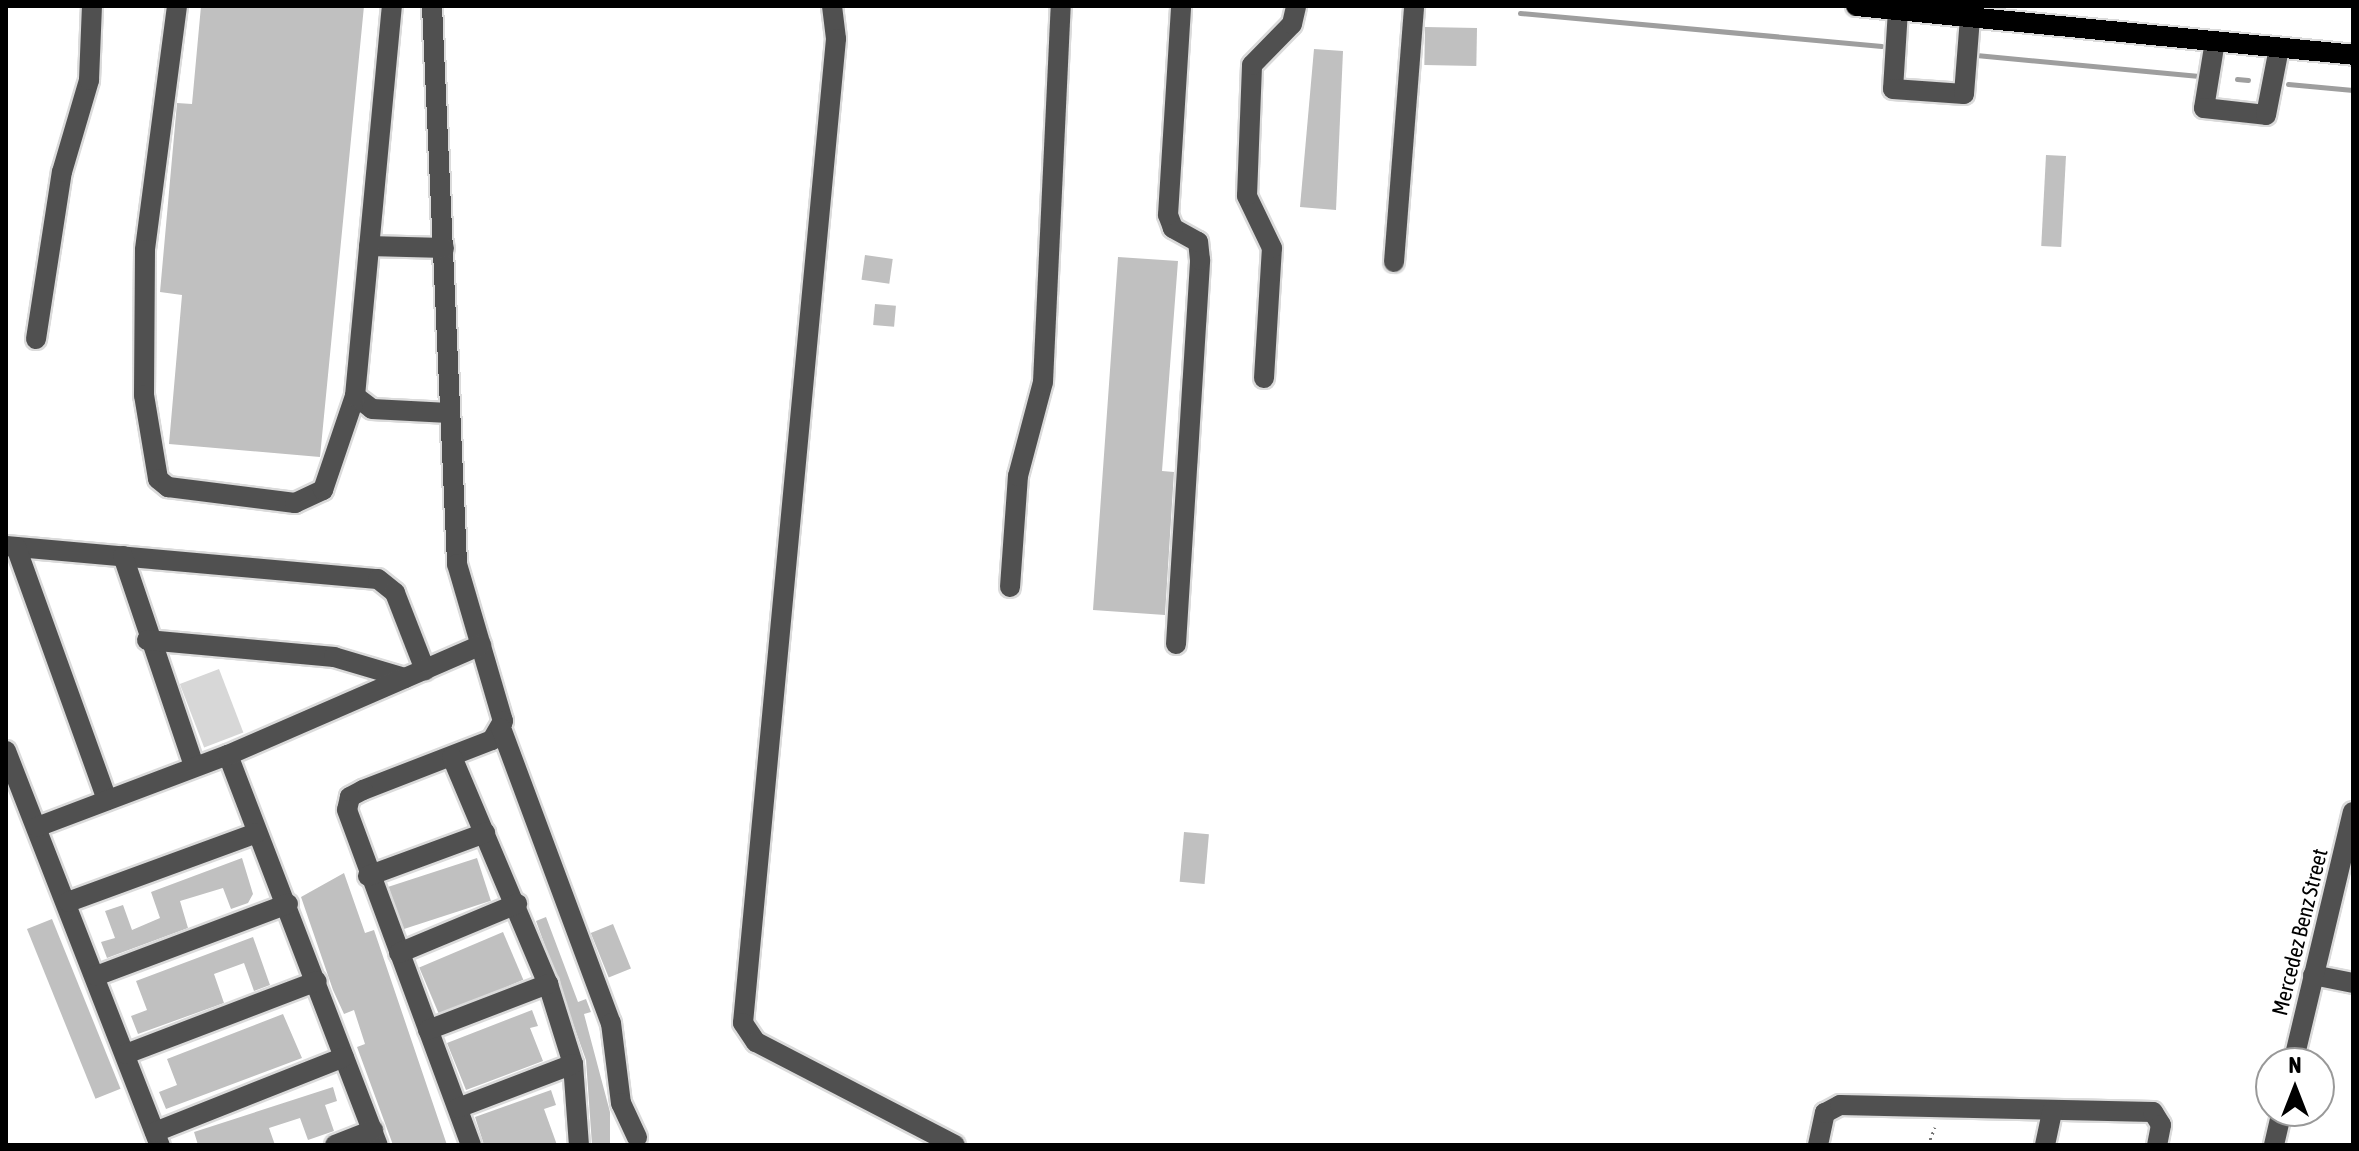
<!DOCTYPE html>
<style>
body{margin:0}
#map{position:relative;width:2359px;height:1151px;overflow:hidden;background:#fff;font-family:"Asap Condensed",sans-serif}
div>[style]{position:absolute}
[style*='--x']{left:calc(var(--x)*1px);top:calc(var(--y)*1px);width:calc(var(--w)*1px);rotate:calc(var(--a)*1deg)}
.green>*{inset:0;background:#d7d7d7;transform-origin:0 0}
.stream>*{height:5px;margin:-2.5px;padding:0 2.5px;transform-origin:2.5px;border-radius:2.5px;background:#9e9e9e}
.building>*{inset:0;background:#c0c0c0;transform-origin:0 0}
.path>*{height:3px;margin-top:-1.5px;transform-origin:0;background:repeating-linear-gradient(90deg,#727272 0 2px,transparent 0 6px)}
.roads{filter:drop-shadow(2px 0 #dbdbdb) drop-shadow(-2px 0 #dbdbdb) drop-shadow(0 2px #dbdbdb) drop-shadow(0 -2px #dbdbdb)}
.minor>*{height:20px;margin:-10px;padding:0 10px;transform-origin:10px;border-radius:10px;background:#505050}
.major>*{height:20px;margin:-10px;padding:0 10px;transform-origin:10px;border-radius:10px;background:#000}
span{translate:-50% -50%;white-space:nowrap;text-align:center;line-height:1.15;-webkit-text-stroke:6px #fff;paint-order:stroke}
.street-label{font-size:22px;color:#000}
.frame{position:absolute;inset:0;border:8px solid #000;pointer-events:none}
.north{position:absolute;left:2255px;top:1047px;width:80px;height:80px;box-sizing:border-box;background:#fff;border:2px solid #999;border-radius:50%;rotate:0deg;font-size:22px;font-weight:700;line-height:32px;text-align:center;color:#000}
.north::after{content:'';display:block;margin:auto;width:28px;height:36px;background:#000;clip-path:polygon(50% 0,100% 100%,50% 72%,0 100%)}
</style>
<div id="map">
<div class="green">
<div style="left:219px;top:669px;width:68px;height:42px;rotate:69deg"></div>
</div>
<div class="stream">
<div style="--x:1520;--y:13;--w:363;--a:5.2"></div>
<div style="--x:1976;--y:55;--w:224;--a:5.4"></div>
<div style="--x:2237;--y:79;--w:11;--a:5"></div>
<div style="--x:2288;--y:84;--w:65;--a:5.3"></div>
</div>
<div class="building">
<div style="clip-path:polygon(201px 6px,364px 6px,320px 457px,169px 444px,182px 295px,160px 292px,177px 103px,192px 104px)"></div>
<div style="left:1425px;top:27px;width:52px;height:38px;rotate:1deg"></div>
<div style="clip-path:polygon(1314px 49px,1343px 51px,1336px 210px,1300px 207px)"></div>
<div style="left:2046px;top:155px;width:20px;height:91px;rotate:3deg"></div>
<div style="left:865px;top:255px;width:28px;height:25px;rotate:8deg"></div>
<div style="clip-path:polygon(1118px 257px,1178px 261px,1162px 471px,1174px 472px,1165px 615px,1093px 610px)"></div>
<div style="left:875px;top:304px;width:21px;height:21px;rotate:5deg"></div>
<div style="left:1184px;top:832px;width:25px;height:50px;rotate:5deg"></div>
<div style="clip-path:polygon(242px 858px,253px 894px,248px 903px,231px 909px,223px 888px,180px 901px,188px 928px,107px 958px,101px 942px,115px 938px,105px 911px,123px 905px,132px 930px,160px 918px,151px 892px)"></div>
<div style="left:477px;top:858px;width:45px;height:93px;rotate:72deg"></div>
<div style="clip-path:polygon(344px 873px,365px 933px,374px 930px,447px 1145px,393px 1145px,357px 1047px,365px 1044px,354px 1010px,344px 1014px,333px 990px,301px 897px)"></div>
<div style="clip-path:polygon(546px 917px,578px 1002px,586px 999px,591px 1012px,584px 1014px,610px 1112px,610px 1145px,592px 1145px,586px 1060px,536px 921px)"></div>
<div style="left:52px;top:919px;width:183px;height:27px;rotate:68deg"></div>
<div style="left:613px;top:924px;width:48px;height:24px;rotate:68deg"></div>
<div style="left:503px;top:932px;width:52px;height:91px;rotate:67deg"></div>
<div style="clip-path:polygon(253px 937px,270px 985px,254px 991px,244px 963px,214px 974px,224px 1003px,138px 1034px,131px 1016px,147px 1010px,136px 981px)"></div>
<div style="clip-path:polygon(532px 1010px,538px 1026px,530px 1028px,543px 1061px,466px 1090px,447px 1043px)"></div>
<div style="clip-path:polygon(283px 1014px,302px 1058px,166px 1109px,159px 1092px,177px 1085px,167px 1059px)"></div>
<div style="clip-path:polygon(333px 1087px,337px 1101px,325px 1105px,334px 1131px,308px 1140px,300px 1118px,269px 1128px,275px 1145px,198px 1145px,194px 1132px)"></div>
<div style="clip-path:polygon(551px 1090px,556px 1105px,544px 1109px,557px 1145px,484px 1145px,475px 1117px)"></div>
</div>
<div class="path">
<div style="--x:1928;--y:1145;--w:19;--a:-69"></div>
</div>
<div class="roads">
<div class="minor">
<div style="--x:177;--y:6;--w:246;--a:97.5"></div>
<div style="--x:145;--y:250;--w:145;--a:90.4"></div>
<div style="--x:144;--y:395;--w:85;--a:80.5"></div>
<div style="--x:158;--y:479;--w:13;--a:39"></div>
<div style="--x:168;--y:487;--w:128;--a:7.2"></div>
<div style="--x:295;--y:503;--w:31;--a:-25"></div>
<div style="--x:323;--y:490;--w:99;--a:-71.2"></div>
<div style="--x:355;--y:396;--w:21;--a:37"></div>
<div style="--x:372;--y:409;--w:77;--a:3"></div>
<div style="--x:432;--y:6;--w:559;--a:87.43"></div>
<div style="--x:457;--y:564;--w:164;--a:73.7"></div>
<div style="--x:503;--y:721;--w:22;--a:120"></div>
<div style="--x:492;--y:740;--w:138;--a:158.8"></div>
<div style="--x:363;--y:790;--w:15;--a:152"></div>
<div style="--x:350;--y:797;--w:13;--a:103"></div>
<div style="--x:347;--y:810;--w:357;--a:69.7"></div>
<div style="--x:832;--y:6;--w:33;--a:83"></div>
<div style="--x:836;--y:39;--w:988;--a:95.4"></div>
<div style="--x:743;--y:1023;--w:23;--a:56"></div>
<div style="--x:756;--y:1042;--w:224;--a:27.4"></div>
<div style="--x:1898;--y:10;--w:79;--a:93.6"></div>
<div style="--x:1893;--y:89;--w:71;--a:4"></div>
<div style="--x:1964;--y:94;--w:77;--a:-85.5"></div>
<div style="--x:2215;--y:41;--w:68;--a:99.3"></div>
<div style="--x:2204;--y:108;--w:62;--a:6.4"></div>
<div style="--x:2266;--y:115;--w:68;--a:-79"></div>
<div style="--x:369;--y:246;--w:75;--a:1.5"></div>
<div style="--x:1394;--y:262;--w:257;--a:-85.5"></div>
<div style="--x:36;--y:339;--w:169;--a:-81.2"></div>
<div style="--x:62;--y:172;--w:96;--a:-73.6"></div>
<div style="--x:89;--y:80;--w:74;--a:-87.7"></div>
<div style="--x:1264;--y:378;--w:130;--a:-86.5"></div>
<div style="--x:1272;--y:248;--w:58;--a:-115.7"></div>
<div style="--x:1247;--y:196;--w:131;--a:-87.8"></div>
<div style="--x:1252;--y:65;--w:57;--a:-45.7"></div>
<div style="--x:1292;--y:24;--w:18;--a:-77"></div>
<div style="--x:355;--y:396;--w:392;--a:-84.6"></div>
<div style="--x:6;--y:546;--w:373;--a:5.1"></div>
<div style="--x:378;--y:579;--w:22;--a:39"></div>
<div style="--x:395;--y:593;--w:83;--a:68.7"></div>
<div style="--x:16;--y:547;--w:269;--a:70.2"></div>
<div style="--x:123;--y:556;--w:222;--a:71.3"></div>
<div style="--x:1010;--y:587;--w:111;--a:-85.9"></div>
<div style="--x:1018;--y:476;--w:97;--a:-75.1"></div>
<div style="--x:1043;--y:382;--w:376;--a:-87.3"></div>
<div style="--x:147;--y:640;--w:188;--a:5.2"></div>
<div style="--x:334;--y:657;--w:74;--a:16.5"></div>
<div style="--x:1176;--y:644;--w:385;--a:-86.4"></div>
<div style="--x:1200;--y:260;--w:18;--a:-96"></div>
<div style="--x:1198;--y:242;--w:29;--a:-151"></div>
<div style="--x:1173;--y:228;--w:14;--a:-111"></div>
<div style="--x:1168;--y:215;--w:209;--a:-86.4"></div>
<div style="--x:501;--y:728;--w:315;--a:69.6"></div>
<div style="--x:611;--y:1023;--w:81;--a:82.9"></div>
<div style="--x:621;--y:1103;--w:38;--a:65"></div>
<div style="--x:6;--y:751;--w:423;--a:68.7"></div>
<div style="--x:228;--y:755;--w:418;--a:69"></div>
<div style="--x:452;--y:757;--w:246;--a:67.1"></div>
<div style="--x:548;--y:984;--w:84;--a:72.6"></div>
<div style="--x:573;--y:1064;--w:81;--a:85.8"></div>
<div style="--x:37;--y:827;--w:204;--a:-20.7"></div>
<div style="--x:228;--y:755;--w:276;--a:-23.5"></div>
<div style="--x:368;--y:876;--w:125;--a:-20.2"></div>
<div style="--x:68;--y:902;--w:201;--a:-20.1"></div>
<div style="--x:399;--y:953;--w:128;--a:-22.6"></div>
<div style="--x:2313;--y:975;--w:41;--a:11.3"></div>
<div style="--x:96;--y:976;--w:205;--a:-20.6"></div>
<div style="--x:428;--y:1030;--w:129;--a:-21"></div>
<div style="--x:126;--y:1054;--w:204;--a:-20.9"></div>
<div style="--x:2293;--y:1063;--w:258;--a:-76.6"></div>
<div style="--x:458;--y:1108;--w:123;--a:-20.9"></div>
<div style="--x:155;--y:1132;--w:203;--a:-21.6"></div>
<div style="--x:335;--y:1145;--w:41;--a:-21.5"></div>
<div style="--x:1818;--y:1145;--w:33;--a:-78"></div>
<div style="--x:1825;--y:1113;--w:17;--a:-28"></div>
<div style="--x:1840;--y:1105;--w:313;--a:1.3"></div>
<div style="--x:2153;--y:1112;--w:15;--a:58"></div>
<div style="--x:2161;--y:1125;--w:20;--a:101"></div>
<div style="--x:2045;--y:1145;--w:35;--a:-78"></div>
<div style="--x:2274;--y:1145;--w:35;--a:-77"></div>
</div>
<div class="major">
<div style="--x:1856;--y:6;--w:499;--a:5.6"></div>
</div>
</div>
<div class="street-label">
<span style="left:2300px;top:932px;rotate:-76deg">Mercedez Benz Street</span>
</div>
<div class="frame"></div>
<div class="north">N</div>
</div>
